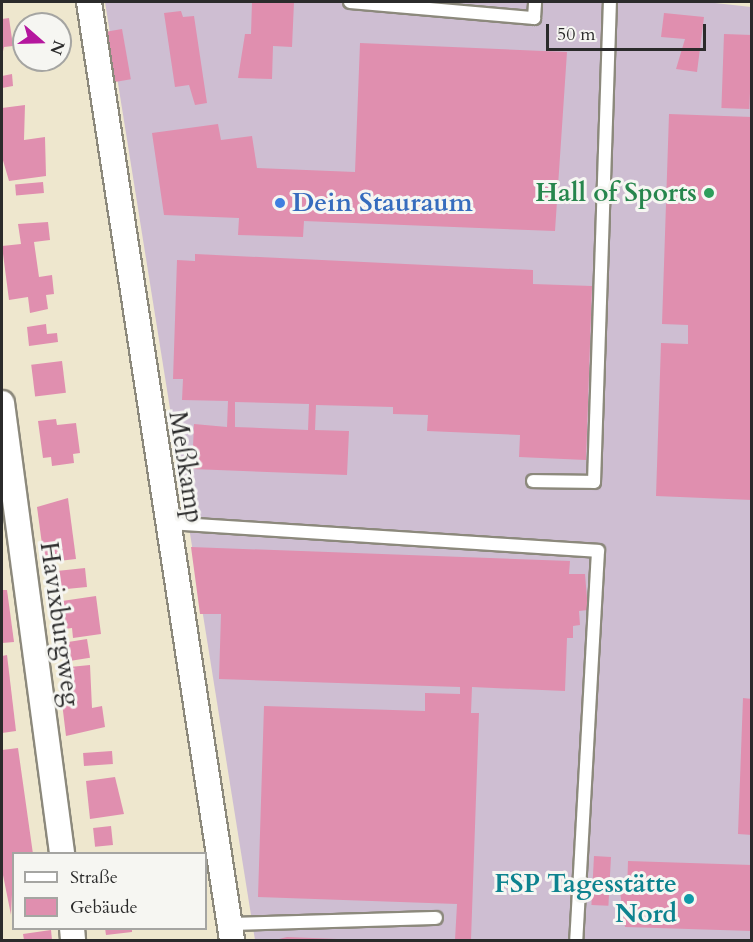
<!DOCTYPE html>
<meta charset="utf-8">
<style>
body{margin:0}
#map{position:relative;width:753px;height:942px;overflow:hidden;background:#eee7ce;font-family:Cardo,serif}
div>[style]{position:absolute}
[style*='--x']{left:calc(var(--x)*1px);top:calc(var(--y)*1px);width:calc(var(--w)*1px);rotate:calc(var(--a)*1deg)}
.industrial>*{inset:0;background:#cebed2}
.building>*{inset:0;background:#e08faf;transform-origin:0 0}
.roads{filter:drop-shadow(2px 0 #8c897c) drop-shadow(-2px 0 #8c897c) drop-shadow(0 2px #8c897c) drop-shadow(0 -2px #8c897c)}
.service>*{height:12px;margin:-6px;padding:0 6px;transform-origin:6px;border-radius:6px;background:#fff}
.minor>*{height:24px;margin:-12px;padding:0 12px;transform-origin:12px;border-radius:12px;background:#fff}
.dots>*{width:16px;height:16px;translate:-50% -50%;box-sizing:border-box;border:3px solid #f6f6f2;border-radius:50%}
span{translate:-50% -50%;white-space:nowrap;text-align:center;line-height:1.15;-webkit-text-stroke:6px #f6f6f2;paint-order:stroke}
.leisure-label{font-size:26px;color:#27864d;font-weight:700}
.right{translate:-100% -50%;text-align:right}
.shop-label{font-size:26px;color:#366cbe;font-weight:700}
.left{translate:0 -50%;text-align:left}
.street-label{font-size:26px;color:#2b2b2b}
.culture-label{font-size:26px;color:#0d838f;font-weight:700}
.frame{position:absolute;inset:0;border:3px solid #2b2b2b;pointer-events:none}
.legend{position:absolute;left:12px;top:852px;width:195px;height:78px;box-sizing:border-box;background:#f6f6f2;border:2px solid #a5a5a2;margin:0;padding:8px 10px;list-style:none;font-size:18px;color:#2b2b2b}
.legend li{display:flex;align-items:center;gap:12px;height:30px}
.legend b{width:30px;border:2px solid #a5a5a2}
.north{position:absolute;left:12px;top:12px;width:60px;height:60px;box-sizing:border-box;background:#f6f6f2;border:2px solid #a5a5a2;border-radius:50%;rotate:110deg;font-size:16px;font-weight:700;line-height:24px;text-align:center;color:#2b2b2b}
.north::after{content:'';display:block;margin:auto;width:21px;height:27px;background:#b5179e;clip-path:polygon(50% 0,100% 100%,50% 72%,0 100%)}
.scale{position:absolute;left:546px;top:24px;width:160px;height:27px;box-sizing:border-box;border:3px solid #2b2b2b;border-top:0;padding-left:8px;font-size:18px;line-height:21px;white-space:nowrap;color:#2b2b2b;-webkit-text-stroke:4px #f6f6f2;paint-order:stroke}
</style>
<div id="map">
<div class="industrial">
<div style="clip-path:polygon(105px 2px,706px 2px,751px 7px,751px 940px,255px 940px)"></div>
</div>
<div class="building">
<div style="clip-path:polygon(252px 2px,294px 2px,292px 47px,273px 46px,272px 79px,238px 78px,245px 34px,251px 34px)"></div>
<div style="clip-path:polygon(181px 11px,183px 17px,194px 16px,207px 103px,195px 105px,189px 85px,175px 87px,164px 13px)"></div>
<div style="clip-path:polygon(664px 13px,704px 17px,697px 72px,676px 69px,685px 39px,661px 37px)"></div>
<div style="clip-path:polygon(9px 18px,13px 46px,4px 47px,2px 56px,2px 19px)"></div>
<div style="left:122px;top:29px;width:51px;height:16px;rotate:80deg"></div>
<div style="left:724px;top:34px;width:28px;height:74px;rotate:2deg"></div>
<div style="clip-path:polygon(360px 43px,567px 52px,555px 231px,304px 221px,303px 237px,238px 235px,239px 218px,164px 215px,152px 133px,218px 124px,221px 140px,252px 136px,257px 168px,355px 172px)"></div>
<div style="clip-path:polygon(12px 74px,13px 86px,2px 88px,2px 76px)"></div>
<div style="clip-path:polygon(25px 105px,24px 140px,45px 137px,46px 176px,9px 181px,2px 157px,2px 108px)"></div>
<div style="clip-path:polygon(669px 114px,752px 117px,752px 500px,656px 496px,661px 343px,688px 344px,688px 325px,662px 324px)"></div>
<div style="left:43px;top:182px;width:11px;height:28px;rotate:85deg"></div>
<div style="clip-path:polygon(48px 222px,50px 240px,34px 242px,39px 277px,52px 275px,54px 294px,46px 295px,48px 309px,30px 313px,28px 297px,9px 300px,2px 246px,21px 244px,18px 224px)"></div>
<div style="clip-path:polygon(evenodd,195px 254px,533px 270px,533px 284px,592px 286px,586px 460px,519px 457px,520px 435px,427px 431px,428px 415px,393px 414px,393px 407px,316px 405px,315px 430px,349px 431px,347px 475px,192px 469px,194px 424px,227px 427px,228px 401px,182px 400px,183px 379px,173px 379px,177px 260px,195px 261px,195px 254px,235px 402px,309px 404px,308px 430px,235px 427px,235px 402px)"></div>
<div style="clip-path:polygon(46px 324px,47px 334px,57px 333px,58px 342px,29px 346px,27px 327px)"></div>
<div style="left:62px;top:361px;width:32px;height:31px;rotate:83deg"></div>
<div style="clip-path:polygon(56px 419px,57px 425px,76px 423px,80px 453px,73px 454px,74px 463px,52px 466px,51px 457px,43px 458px,38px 421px)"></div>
<div style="clip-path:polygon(68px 498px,76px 559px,50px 562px,44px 559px,37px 507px)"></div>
<div style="clip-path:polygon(191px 547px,570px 561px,569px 574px,585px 574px,588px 610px,579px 611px,580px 625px,573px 626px,573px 638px,567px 638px,565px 691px,472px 687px,471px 713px,479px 713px,471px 940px,455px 940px,457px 904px,258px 897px,264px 706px,425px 711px,425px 693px,460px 694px,460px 687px,219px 679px,221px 614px,200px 614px)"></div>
<div style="left:85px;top:568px;width:19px;height:26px;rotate:84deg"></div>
<div style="clip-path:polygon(2px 590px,7px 590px,14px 642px,2px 643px)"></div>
<div style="clip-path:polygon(96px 596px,101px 634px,73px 638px,72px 628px,65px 629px,62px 601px)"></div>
<div style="left:87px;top:639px;width:19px;height:19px;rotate:81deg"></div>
<div style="clip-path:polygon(7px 655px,16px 731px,2px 733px,2px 656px)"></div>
<div style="clip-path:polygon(90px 665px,92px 708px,102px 706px,105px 727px,66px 736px,60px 686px,73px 685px,70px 667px)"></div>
<div style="clip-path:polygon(743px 698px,752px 699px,752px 835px,738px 834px)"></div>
<div style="clip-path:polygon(18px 748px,33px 854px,14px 854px,11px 915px,2px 870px,2px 750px)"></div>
<div style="left:112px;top:751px;width:13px;height:29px;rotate:86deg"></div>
<div style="clip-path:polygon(115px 777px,124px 814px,90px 819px,86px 781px)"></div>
<div style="left:111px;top:826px;width:19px;height:18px;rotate:84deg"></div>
<div style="left:594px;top:856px;width:17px;height:49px;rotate:3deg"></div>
<div style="clip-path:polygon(628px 861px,752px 865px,752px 931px,625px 927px,620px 892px,627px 892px)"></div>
<div style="clip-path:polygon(105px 928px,132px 928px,132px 932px,106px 935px)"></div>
<div style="clip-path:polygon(51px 930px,52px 940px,24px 940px,23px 934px)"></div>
<div style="clip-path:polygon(287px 937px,337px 939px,337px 940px,275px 940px)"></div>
</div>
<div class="roads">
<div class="service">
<div style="--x:350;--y:2;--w:185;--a:5"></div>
<div style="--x:534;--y:18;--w:16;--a:-86"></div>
<div style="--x:533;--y:481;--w:61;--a:0.9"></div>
<div style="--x:594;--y:482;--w:480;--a:-88.1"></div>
<div style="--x:167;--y:523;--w:432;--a:3.7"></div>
<div style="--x:598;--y:551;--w:390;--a:93.2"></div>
<div style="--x:229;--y:924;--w:207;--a:-1.7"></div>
</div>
<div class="minor">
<div style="--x:89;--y:2;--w:949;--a:81.33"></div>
<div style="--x:2;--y:403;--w:455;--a:82.4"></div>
<div style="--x:72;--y:928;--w:12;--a:85"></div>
</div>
</div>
<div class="dots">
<div style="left:709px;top:193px;background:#2e9e5b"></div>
<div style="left:280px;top:203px;background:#3f7fe0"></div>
<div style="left:689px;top:899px;background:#0f9aa8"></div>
</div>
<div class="leisure-label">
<span class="right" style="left:697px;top:193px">Hall of Sports</span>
</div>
<div class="shop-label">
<span class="left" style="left:292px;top:203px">Dein Stauraum</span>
</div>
<div class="street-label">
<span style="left:186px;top:467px;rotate:81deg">Meßkamp</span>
<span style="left:60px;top:624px;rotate:82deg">Havixburgweg</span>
</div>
<div class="culture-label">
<span class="right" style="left:677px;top:899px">FSP Tagesstätte<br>Nord</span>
</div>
<div class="frame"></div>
<ul class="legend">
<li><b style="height:8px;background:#fff"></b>Straße</li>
<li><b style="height:16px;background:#e08faf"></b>Gebäude</li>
</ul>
<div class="north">N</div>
<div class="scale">50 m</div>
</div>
